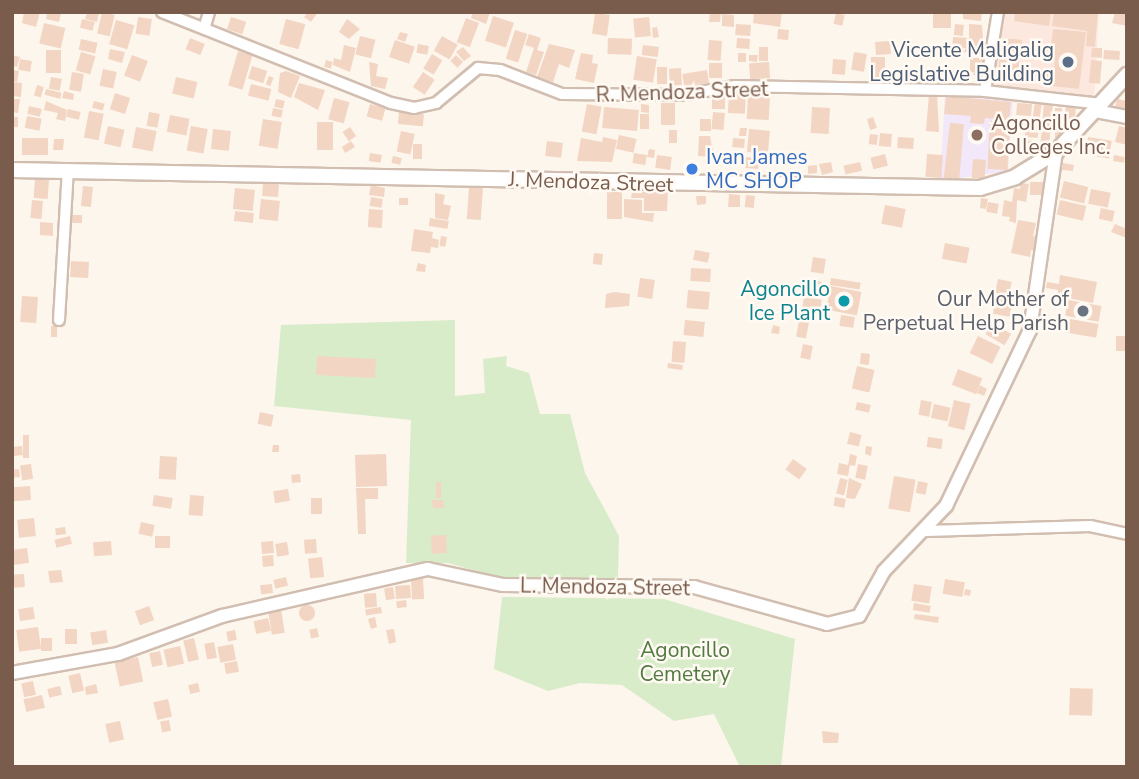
<!DOCTYPE html>
<style>
body{margin:0}
#map{position:relative;width:1139px;height:779px;overflow:hidden;background:#fdf6ec;font-family:"Nunito Sans",sans-serif}
div>[style]{position:absolute}
[style*='--x']{left:calc(var(--x)*1px);top:calc(var(--y)*1px);width:calc(var(--w)*1px);rotate:calc(var(--a)*1deg)}
.commercial>*{inset:0;background:#fde8e0}
.education>*{inset:0;background:#f3e8fa}
.green>*{inset:0;background:#d8ecc9}
.building>*{inset:0;background:#f3d5c3;transform-origin:0 0}
.round{border-radius:50%}
.roads{filter:drop-shadow(2px 0 #d1beb0) drop-shadow(-2px 0 #d1beb0) drop-shadow(0 2px #d1beb0) drop-shadow(0 -2px #d1beb0)}
.minor>*{height:10px;margin:-5px;padding:0 5px;transform-origin:5px;border-radius:5px;background:#fff}
.tertiary>*{height:12px;margin:-6px;padding:0 6px;transform-origin:6px;border-radius:6px;background:#fff}
.secondary>*{height:14px;margin:-7px;padding:0 7px;transform-origin:7px;border-radius:7px;background:#fff}
.dots>*{width:19px;height:19px;translate:-50% -50%;box-sizing:border-box;border:4px solid #fffaf3;border-radius:50%}
span{translate:-50% -50%;white-space:nowrap;text-align:center;line-height:1.15;-webkit-text-stroke:5px #fffaf3;paint-order:stroke}
.service-label{font-size:21px;color:#4e5e75}
.right{translate:-100% -50%;text-align:right}
.street-label{font-size:21px;color:#7a5c4d}
.education-label{font-size:21px;color:#785e54}
.left{translate:0 -50%;text-align:left}
.shop-label{font-size:21px;color:#366cbe}
.culture-label{font-size:21px;color:#0d838f}
.worship-label{font-size:21px;color:#5b616d}
.park-label{font-size:21px;color:#537a41}
.frame{position:absolute;inset:0;border:14px solid #7a5c4d;pointer-events:none}
</style>
<div id="map">
<div class="commercial">
<div style="clip-path:polygon(1001px 12px,1099px 12px,1094px 96px,988px 84px)"></div>
</div>
<div class="education">
<div style="clip-path:polygon(945px 96px,1013px 100px,1008px 171px,940px 181px)"></div>
</div>
<div class="green">
<div style="clip-path:polygon(455px 320px,455px 396px,485px 393px,483px 359px,507px 356px,506px 366px,529px 373px,540px 414px,570px 414px,585px 473px,619px 536px,618px 578px,579px 582px,501px 578px,448px 563px,406px 563px,411px 420px,274px 406px,281px 325px)"></div>
<div style="clip-path:polygon(502px 597px,664px 599px,795px 639px,781px 767px,740px 767px,714px 714px,674px 721px,622px 685px,580px 683px,548px 691px,494px 669px)"></div>
</div>
<div class="building">
<div style="clip-path:polygon(24px 12px,40px 12px,36px 27px,22px 23px)"></div>
<div style="clip-path:polygon(47px 12px,61px 14px,59px 22px,46px 19px)"></div>
<div style="clip-path:polygon(87px 12px,99px 12px,97px 22px,85px 19px)"></div>
<div style="left:102px;top:12px;width:13px;height:22px;rotate:13deg"></div>
<div style="clip-path:polygon(308px 12px,318px 12px,311px 22px,304px 17px)"></div>
<div style="clip-path:polygon(473px 12px,490px 12px,486px 24px,471px 18px)"></div>
<div style="clip-path:polygon(710px 12px,721px 12px,720px 22px,709px 22px)"></div>
<div style="clip-path:polygon(754px 12px,782px 12px,780px 27px,753px 23px)"></div>
<div style="left:933px;top:12px;width:18px;height:16px"></div>
<div style="clip-path:polygon(963px 12px,982px 12px,981px 21px,963px 19px)"></div>
<div style="clip-path:polygon(1015px 12px,1051px 12px,1049px 26px,1014px 21px)"></div>
<div style="clip-path:polygon(1054px 12px,1098px 12px,1095px 47px,1086px 46px,1087px 31px,1052px 26px)"></div>
<div style="clip-path:polygon(1115px 12px,1127px 12px,1127px 26px,1112px 23px)"></div>
<div style="left:595px;top:13px;width:15px;height:21px;rotate:8deg"></div>
<div style="left:836px;top:13px;width:9px;height:11px;rotate:13deg"></div>
<div style="clip-path:polygon(722px 14px,734px 15px,734px 27px,722px 26px)"></div>
<div style="left:493px;top:16px;width:22px;height:26px;rotate:18deg"></div>
<div style="left:138px;top:17px;width:14px;height:17px;rotate:8deg"></div>
<div style="left:231px;top:17px;width:16px;height:13px;rotate:18deg"></div>
<div style="left:649px;top:17px;width:19px;height:16px;rotate:84deg"></div>
<div style="left:466px;top:18px;width:14px;height:26px;rotate:21deg"></div>
<div style="left:82px;top:19px;width:13px;height:9px;rotate:13deg"></div>
<div style="left:286px;top:19px;width:20px;height:26px;rotate:15deg"></div>
<div style="clip-path:polygon(347px 19px,360px 29px,349px 39px,339px 32px)"></div>
<div style="left:116px;top:20px;width:19px;height:25px;rotate:16deg"></div>
<div style="left:44px;top:23px;width:22px;height:21px;rotate:13deg"></div>
<div style="left:736px;top:24px;width:15px;height:11px;rotate:4deg"></div>
<div style="left:955px;top:24px;width:9px;height:11px;rotate:6deg"></div>
<div style="clip-path:polygon(969px 24px,982px 25px,984px 54px,952px 51px,953px 37px,969px 38px)"></div>
<div style="clip-path:polygon(657px 27px,659px 37px,653px 38px,652px 28px)"></div>
<div style="left:778px;top:29px;width:11px;height:10px;rotate:5deg"></div>
<div style="clip-path:polygon(1053px 29px,1086px 32px,1079px 89px,1043px 85px,1046px 67px,1054px 68px,1055px 58px,1050px 58px)"></div>
<div style="left:515px;top:30px;width:13px;height:30px;rotate:18deg"></div>
<div style="clip-path:polygon(400px 32px,408px 34px,405px 42px,397px 39px)"></div>
<div style="clip-path:polygon(529px 34px,541px 38px,537px 50px,544px 52px,536px 75px,526px 72px,534px 48px,525px 45px)"></div>
<div style="left:360px;top:36px;width:16px;height:19px;rotate:14deg"></div>
<div style="left:442px;top:36px;width:18px;height:17px;rotate:29deg"></div>
<div style="left:190px;top:38px;width:16px;height:12px;rotate:22deg"></div>
<div style="left:608px;top:38px;width:24px;height:16px;rotate:2deg"></div>
<div style="left:737px;top:38px;width:13px;height:10px;rotate:4deg"></div>
<div style="left:1004px;top:38px;width:18px;height:13px;rotate:6deg"></div>
<div style="left:81px;top:39px;width:17px;height:11px;rotate:13deg"></div>
<div style="left:395px;top:40px;width:21px;height:18px;rotate:19deg"></div>
<div style="left:709px;top:40px;width:13px;height:20px;rotate:4deg"></div>
<div style="left:890px;top:41px;width:13px;height:15px;rotate:86deg"></div>
<div style="left:418px;top:44px;width:11px;height:9px;rotate:10deg"></div>
<div style="clip-path:polygon(549px 44px,575px 50px,569px 68px,559px 64px,553px 82px,537px 77px)"></div>
<div style="clip-path:polygon(344px 45px,356px 48px,350px 72px,333px 65px,334px 58px,341px 60px)"></div>
<div style="left:643px;top:45px;width:16px;height:10px;rotate:7deg"></div>
<div style="clip-path:polygon(463px 47px,471px 56px,464px 61px,456px 52px)"></div>
<div style="left:759px;top:47px;width:9px;height:14px"></div>
<div style="clip-path:polygon(1092px 48px,1102px 48px,1102px 58px,1091px 57px)"></div>
<div style="clip-path:polygon(110px 49px,125px 52px,122px 63px,108px 59px)"></div>
<div style="left:46px;top:50px;width:15px;height:23px"></div>
<div style="left:1104px;top:50px;width:16px;height:9px;rotate:4deg"></div>
<div style="left:238px;top:51px;width:15px;height:36px;rotate:16deg"></div>
<div style="left:81px;top:52px;width:15px;height:19px;rotate:16deg"></div>
<div style="left:854px;top:52px;width:13px;height:18px;rotate:9deg"></div>
<div style="clip-path:polygon(581px 53px,593px 55px,592px 63px,598px 64px,594px 83px,575px 79px)"></div>
<div style="left:738px;top:53px;width:8px;height:9px"></div>
<div style="left:432px;top:54px;width:12px;height:17px;rotate:31deg"></div>
<div style="left:1000px;top:54px;width:20px;height:16px;rotate:6deg"></div>
<div style="clip-path:polygon(12px 55px,20px 57px,17px 67px,12px 66px)"></div>
<div style="left:132px;top:55px;width:17px;height:22px;rotate:21deg"></div>
<div style="left:456px;top:55px;width:10px;height:8px;rotate:45deg"></div>
<div style="clip-path:polygon(749px 55px,758px 55px,757px 62px,749px 61px)"></div>
<div style="left:637px;top:56px;width:20px;height:24px;rotate:9deg"></div>
<div style="left:871px;top:57px;width:14px;height:20px"></div>
<div style="left:970px;top:58px;width:15px;height:17px"></div>
<div style="left:20px;top:59px;width:12px;height:11px;rotate:9deg"></div>
<div style="left:833px;top:59px;width:13px;height:15px;rotate:4deg"></div>
<div style="left:326px;top:60px;width:7px;height:7px;rotate:16deg"></div>
<div style="left:1091px;top:60px;width:11px;height:23px;rotate:5deg"></div>
<div style="clip-path:polygon(369px 62px,378px 64px,376px 76px,388px 78px,385px 89px,371px 86px)"></div>
<div style="left:769px;top:62px;width:16px;height:20px;rotate:86deg"></div>
<div style="left:709px;top:63px;width:13px;height:15px"></div>
<div style="left:252px;top:66px;width:16px;height:13px;rotate:18deg"></div>
<div style="left:657px;top:67px;width:10px;height:17px"></div>
<div style="left:681px;top:68px;width:17px;height:12px;rotate:87deg"></div>
<div style="left:103px;top:69px;width:14px;height:17px;rotate:12deg"></div>
<div style="clip-path:polygon(12px 70px,19px 71px,17px 82px,12px 81px)"></div>
<div style="left:707px;top:70px;width:13px;height:25px;rotate:81deg"></div>
<div style="clip-path:polygon(286px 71px,300px 76px,291px 98px,278px 92px,280px 73px)"></div>
<div style="left:72px;top:72px;width:12px;height:18px;rotate:9deg"></div>
<div style="left:423px;top:72px;width:14px;height:18px;rotate:34deg"></div>
<div style="left:269px;top:76px;width:5px;height:9px;rotate:22deg"></div>
<div style="left:51px;top:77px;width:11px;height:12px;rotate:10deg"></div>
<div style="left:176px;top:77px;width:22px;height:17px;rotate:13deg"></div>
<div style="clip-path:polygon(12px 82px,22px 83px,21px 97px,12px 96px)"></div>
<div style="clip-path:polygon(299px 83px,325px 90px,318px 110px,294px 97px)"></div>
<div style="left:251px;top:84px;width:21px;height:12px;rotate:14deg"></div>
<div style="left:37px;top:85px;width:7px;height:11px;rotate:16deg"></div>
<div style="left:46px;top:89px;width:16px;height:6px;rotate:14deg"></div>
<div style="clip-path:polygon(64px 91px,74px 94px,73px 100px,62px 98px)"></div>
<div style="left:729px;top:92px;width:17px;height:21px;rotate:3deg"></div>
<div style="left:115px;top:93px;width:16px;height:17px;rotate:18deg"></div>
<div style="clip-path:polygon(929px 94px,937px 94px,939px 132px,926px 131px)"></div>
<div style="left:748px;top:95px;width:22px;height:24px;rotate:3deg"></div>
<div style="left:712px;top:96px;width:13px;height:13px"></div>
<div style="clip-path:polygon(946px 96px,1011px 102px,1009px 120px,985px 118px,984px 124px,970px 123px,971px 116px,944px 114px)"></div>
<div style="left:334px;top:98px;width:16px;height:22px;rotate:15deg"></div>
<div style="clip-path:polygon(12px 99px,20px 99px,18px 113px,12px 112px)"></div>
<div style="left:276px;top:99px;width:9px;height:8px;rotate:13deg"></div>
<div style="clip-path:polygon(1117px 99px,1127px 101px,1126px 115px,1114px 113px)"></div>
<div style="clip-path:polygon(46px 101px,67px 110px,65px 121px,56px 119px,58px 113px,44px 110px)"></div>
<div style="left:94px;top:101px;width:11px;height:7px;rotate:15deg"></div>
<div style="left:1035px;top:101px;width:7px;height:16px;rotate:8deg"></div>
<div style="clip-path:polygon(1044px 102px,1053px 103px,1049px 145px,1040px 151px)"></div>
<div style="left:661px;top:103px;width:14px;height:22px"></div>
<div style="left:1017px;top:103px;width:15px;height:12px;rotate:4deg"></div>
<div style="left:370px;top:104px;width:16px;height:13px;rotate:15deg"></div>
<div style="left:587px;top:104px;width:15px;height:28px;rotate:11deg"></div>
<div style="clip-path:polygon(641px 104px,649px 105px,649px 113px,641px 112px)"></div>
<div style="left:29px;top:106px;width:13px;height:8px;rotate:13deg"></div>
<div style="left:1066px;top:106px;width:10px;height:18px;rotate:6deg"></div>
<div style="left:604px;top:107px;width:35px;height:21px;rotate:5deg"></div>
<div style="left:812px;top:107px;width:18px;height:26px;rotate:3deg"></div>
<div style="left:273px;top:108px;width:10px;height:8px;rotate:11deg"></div>
<div style="left:1055px;top:108px;width:7px;height:30px"></div>
<div style="left:68px;top:109px;width:13px;height:8px;rotate:13deg"></div>
<div style="left:89px;top:111px;width:15px;height:27px;rotate:11deg"></div>
<div style="left:149px;top:112px;width:11px;height:14px;rotate:10deg"></div>
<div style="left:399px;top:112px;width:25px;height:12px;rotate:5deg"></div>
<div style="left:713px;top:112px;width:12px;height:17px;rotate:5deg"></div>
<div style="left:640px;top:114px;width:9px;height:15px"></div>
<div style="left:170px;top:115px;width:20px;height:17px;rotate:11deg"></div>
<div style="left:27px;top:116px;width:15px;height:12px;rotate:11deg"></div>
<div style="left:12px;top:117px;width:6px;height:10px"></div>
<div style="clip-path:polygon(873px 117px,877px 128px,870px 130px,867px 119px)"></div>
<div style="left:263px;top:119px;width:19px;height:27px;rotate:9deg"></div>
<div style="left:700px;top:119px;width:11px;height:12px"></div>
<div style="left:1026px;top:120px;width:13px;height:17px;rotate:4deg"></div>
<div style="left:990px;top:121px;width:20px;height:48px;rotate:3deg"></div>
<div style="left:317px;top:122px;width:16px;height:28px"></div>
<div style="clip-path:polygon(950px 123px,964px 124px,959px 182px,943px 184px)"></div>
<div style="left:108px;top:126px;width:17px;height:18px;rotate:13deg"></div>
<div style="left:191px;top:126px;width:17px;height:25px;rotate:10deg"></div>
<div style="clip-path:polygon(1119px 126px,1127px 128px,1127px 145px,1115px 142px)"></div>
<div style="left:136px;top:127px;width:21px;height:21px;rotate:11deg"></div>
<div style="left:350px;top:127px;width:11px;height:9px;rotate:56deg"></div>
<div style="clip-path:polygon(740px 128px,747px 128px,746px 136px,739px 136px)"></div>
<div style="left:213px;top:129px;width:18px;height:20px;rotate:6deg"></div>
<div style="left:749px;top:129px;width:21px;height:23px;rotate:5deg"></div>
<div style="left:669px;top:130px;width:8px;height:13px"></div>
<div style="left:401px;top:131px;width:14px;height:21px;rotate:12deg"></div>
<div style="left:880px;top:133px;width:12px;height:13px;rotate:5deg"></div>
<div style="left:870px;top:134px;width:8px;height:10px;rotate:7deg"></div>
<div style="left:619px;top:135px;width:18px;height:14px;rotate:13deg"></div>
<div style="clip-path:polygon(699px 136px,710px 136px,714px 157px,698px 156px)"></div>
<div style="clip-path:polygon(603px 137px,617px 140px,612px 162px,577px 161px,581px 138px,602px 142px)"></div>
<div style="left:898px;top:137px;width:16px;height:11px;rotate:4deg"></div>
<div style="left:1088px;top:137px;width:24px;height:18px;rotate:9deg"></div>
<div style="left:22px;top:138px;width:26px;height:17px"></div>
<div style="left:733px;top:138px;width:12px;height:9px;rotate:5deg"></div>
<div style="clip-path:polygon(54px 139px,64px 139px,63px 150px,53px 150px)"></div>
<div style="left:1021px;top:140px;width:13px;height:9px;rotate:4deg"></div>
<div style="clip-path:polygon(351px 141px,355px 147px,345px 153px,342px 147px)"></div>
<div style="left:547px;top:141px;width:16px;height:15px;rotate:7deg"></div>
<div style="left:413px;top:144px;width:9px;height:15px"></div>
<div style="clip-path:polygon(649px 149px,655px 150px,654px 158px,647px 157px)"></div>
<div style="left:370px;top:153px;width:12px;height:8px;rotate:9deg"></div>
<div style="left:634px;top:153px;width:13px;height:10px;rotate:9deg"></div>
<div style="left:885px;top:154px;width:12px;height:15px;rotate:76deg"></div>
<div style="left:927px;top:154px;width:16px;height:23px;rotate:4deg"></div>
<div style="left:657px;top:155px;width:15px;height:13px;rotate:8deg"></div>
<div style="left:1114px;top:155px;width:11px;height:6px;rotate:10deg"></div>
<div style="left:393px;top:156px;width:9px;height:7px;rotate:13deg"></div>
<div style="left:746px;top:157px;width:13px;height:11px;rotate:4deg"></div>
<div style="left:973px;top:159px;width:13px;height:19px;rotate:4deg"></div>
<div style="clip-path:polygon(831px 162px,833px 172px,822px 175px,819px 164px)"></div>
<div style="left:860px;top:162px;width:9px;height:17px;rotate:77deg"></div>
<div style="clip-path:polygon(1063px 163px,1074px 165px,1073px 171px,1062px 170px)"></div>
<div style="clip-path:polygon(817px 165px,817px 173px,808px 174px,808px 166px)"></div>
<div style="left:35px;top:179px;width:14px;height:19px;rotate:4deg"></div>
<div style="left:1064px;top:181px;width:25px;height:17px;rotate:14deg"></div>
<div style="left:1030px;top:182px;width:13px;height:13px"></div>
<div style="left:263px;top:183px;width:16px;height:13px;rotate:4deg"></div>
<div style="clip-path:polygon(1021px 183px,1029px 184px,1026px 202px,1017px 200px,1016px 223px,1009px 221px,1010px 217px,1002px 216px,1004px 200px,1012px 202px,1014px 188px,1020px 189px)"></div>
<div style="clip-path:polygon(371px 185px,385px 188px,384px 197px,369px 195px)"></div>
<div style="left:83px;top:186px;width:10px;height:20px;rotate:6deg"></div>
<div style="left:469px;top:187px;width:14px;height:32px;rotate:4deg"></div>
<div style="left:235px;top:188px;width:20px;height:21px;rotate:6deg"></div>
<div style="left:1091px;top:189px;width:20px;height:15px;rotate:11deg"></div>
<div style="clip-path:polygon(668px 191px,667px 211px,644px 211px,644px 198px,631px 198px,632px 192px)"></div>
<div style="left:607px;top:192px;width:15px;height:27px"></div>
<div style="clip-path:polygon(435px 193px,445px 195px,443px 204px,451px 206px,448px 220px,435px 218px)"></div>
<div style="clip-path:polygon(729px 194px,740px 195px,740px 207px,728px 207px)"></div>
<div style="left:746px;top:195px;width:9px;height:12px;rotate:6deg"></div>
<div style="clip-path:polygon(696px 196px,706px 196px,706px 204px,697px 205px)"></div>
<div style="left:371px;top:197px;width:12px;height:9px;rotate:9deg"></div>
<div style="left:399px;top:198px;width:9px;height:7px"></div>
<div style="clip-path:polygon(981px 198px,988px 199px,986px 209px,980px 208px)"></div>
<div style="left:261px;top:199px;width:19px;height:20px;rotate:6deg"></div>
<div style="clip-path:polygon(624px 199px,642px 200px,642px 213px,654px 213px,653px 222px,624px 217px)"></div>
<div style="left:32px;top:200px;width:11px;height:18px;rotate:5deg"></div>
<div style="left:1060px;top:200px;width:27px;height:15px;rotate:13deg"></div>
<div style="left:988px;top:202px;width:11px;height:10px;rotate:10deg"></div>
<div style="left:885px;top:205px;width:21px;height:19px;rotate:11deg"></div>
<div style="left:1101px;top:208px;width:14px;height:11px;rotate:12deg"></div>
<div style="left:369px;top:209px;width:14px;height:18px;rotate:4deg"></div>
<div style="left:235px;top:211px;width:19px;height:10px;rotate:6deg"></div>
<div style="left:72px;top:215px;width:10px;height:8px"></div>
<div style="left:430px;top:218px;width:19px;height:8px;rotate:9deg"></div>
<div style="clip-path:polygon(1018px 220px,1036px 223px,1033px 236px,1040px 238px,1037px 252px,1031px 250px,1030px 257px,1011px 253px)"></div>
<div style="clip-path:polygon(40px 222px,53px 223px,53px 236px,40px 235px)"></div>
<div style="clip-path:polygon(1115px 224px,1127px 229px,1127px 238px,1111px 232px)"></div>
<div style="clip-path:polygon(414px 229px,433px 232px,432px 238px,439px 240px,438px 248px,431px 247px,430px 253px,411px 251px)"></div>
<div style="left:441px;top:236px;width:6px;height:10px;rotate:9deg"></div>
<div style="left:945px;top:243px;width:25px;height:16px;rotate:11deg"></div>
<div style="left:695px;top:250px;width:15px;height:10px;rotate:11deg"></div>
<div style="left:594px;top:253px;width:9px;height:11px;rotate:6deg"></div>
<div style="left:813px;top:257px;width:13px;height:15px;rotate:9deg"></div>
<div style="left:71px;top:261px;width:18px;height:16px;rotate:3deg"></div>
<div style="clip-path:polygon(418px 263px,426px 265px,425px 272px,416px 271px)"></div>
<div style="left:691px;top:268px;width:20px;height:13px;rotate:3deg"></div>
<div style="clip-path:polygon(1060px 275px,1097px 282px,1093px 303px,1057px 296px,1058px 290px,1046px 288px,1047px 282px,1059px 284px)"></div>
<div style="left:640px;top:278px;width:15px;height:19px;rotate:8deg"></div>
<div style="left:831px;top:278px;width:30px;height:7px;rotate:9deg"></div>
<div style="left:807px;top:279px;width:15px;height:13px;rotate:11deg"></div>
<div style="left:998px;top:279px;width:14px;height:14px;rotate:12deg"></div>
<div style="left:831px;top:286px;width:31px;height:24px;rotate:11deg"></div>
<div style="left:688px;top:290px;width:22px;height:18px;rotate:5deg"></div>
<div style="clip-path:polygon(614px 292px,630px 294px,629px 306px,605px 308px,606px 294px)"></div>
<div style="left:22px;top:296px;width:16px;height:26px;rotate:4deg"></div>
<div style="left:996px;top:296px;width:17px;height:18px;rotate:10deg"></div>
<div style="left:804px;top:297px;width:18px;height:12px;rotate:9deg"></div>
<div style="left:1068px;top:300px;width:34px;height:16px;rotate:10deg"></div>
<div style="left:801px;top:311px;width:10px;height:26px;rotate:11deg"></div>
<div style="left:841px;top:315px;width:14px;height:11px;rotate:8deg"></div>
<div style="left:1070px;top:319px;width:29px;height:14px;rotate:10deg"></div>
<div style="left:685px;top:320px;width:20px;height:15px;rotate:6deg"></div>
<div style="left:992px;top:323px;width:22px;height:13px;rotate:30deg"></div>
<div style="clip-path:polygon(773px 325px,780px 327px,779px 334px,771px 333px)"></div>
<div style="left:51px;top:326px;width:6px;height:11px"></div>
<div style="left:978px;top:336px;width:25px;height:19px;rotate:26deg"></div>
<div style="left:1116px;top:336px;width:9px;height:15px"></div>
<div style="left:673px;top:341px;width:13px;height:21px;rotate:4deg"></div>
<div style="left:803px;top:344px;width:10px;height:14px;rotate:11deg"></div>
<div style="left:861px;top:353px;width:9px;height:11px;rotate:6deg"></div>
<div style="left:317px;top:356px;width:59px;height:19px;rotate:3deg"></div>
<div style="left:668px;top:363px;width:15px;height:5px;rotate:8deg"></div>
<div style="left:857px;top:366px;width:18px;height:23px;rotate:13deg"></div>
<div style="left:958px;top:369px;width:26px;height:17px;rotate:21deg"></div>
<div style="clip-path:polygon(980px 385px,987px 389px,984px 396px,977px 393px)"></div>
<div style="left:921px;top:400px;width:11px;height:15px;rotate:10deg"></div>
<div style="left:954px;top:400px;width:17px;height:27px;rotate:13deg"></div>
<div style="left:857px;top:402px;width:14px;height:8px;rotate:12deg"></div>
<div style="left:934px;top:404px;width:17px;height:14px;rotate:13deg"></div>
<div style="left:260px;top:412px;width:14px;height:12px;rotate:12deg"></div>
<div style="left:850px;top:432px;width:12px;height:12px;rotate:14deg"></div>
<div style="left:23px;top:435px;width:6px;height:23px"></div>
<div style="left:928px;top:437px;width:15px;height:10px;rotate:8deg"></div>
<div style="clip-path:polygon(273px 445px,279px 445px,279px 452px,272px 452px)"></div>
<div style="left:22px;top:446px;width:9px;height:10px;rotate:84deg"></div>
<div style="clip-path:polygon(866px 446px,872px 447px,871px 456px,865px 454px)"></div>
<div style="left:386px;top:454px;width:32px;height:31px;rotate:88deg"></div>
<div style="clip-path:polygon(850px 454px,857px 456px,855px 466px,850px 465px,848px 476px,837px 474px,839px 463px,848px 465px)"></div>
<div style="left:160px;top:456px;width:17px;height:23px;rotate:3deg"></div>
<div style="left:793px;top:459px;width:17px;height:13px;rotate:36deg"></div>
<div style="left:31px;top:464px;width:15px;height:11px;rotate:82deg"></div>
<div style="left:858px;top:464px;width:10px;height:14px;rotate:11deg"></div>
<div style="left:19px;top:469px;width:8px;height:7px;rotate:83deg"></div>
<div style="left:300px;top:474px;width:8px;height:9px;rotate:83deg"></div>
<div style="left:894px;top:476px;width:22px;height:33px;rotate:10deg"></div>
<div style="left:840px;top:478px;width:8px;height:16px;rotate:14deg"></div>
<div style="clip-path:polygon(849px 478px,862px 484px,855px 499px,846px 498px)"></div>
<div style="left:918px;top:481px;width:10px;height:12px;rotate:11deg"></div>
<div style="left:436px;top:482px;width:5px;height:16px"></div>
<div style="left:30px;top:486px;width:14px;height:18px;rotate:86deg"></div>
<div style="clip-path:polygon(356px 488px,378px 488px,378px 499px,365px 499px,366px 534px,358px 534px)"></div>
<div style="left:288px;top:489px;width:12px;height:15px;rotate:81deg"></div>
<div style="left:154px;top:495px;width:19px;height:11px;rotate:9deg"></div>
<div style="left:190px;top:495px;width:14px;height:20px;rotate:4deg"></div>
<div style="left:835px;top:497px;width:11px;height:9px;rotate:10deg"></div>
<div style="left:311px;top:498px;width:11px;height:16px"></div>
<div style="clip-path:polygon(432px 500px,443px 500px,444px 508px,433px 508px)"></div>
<div style="left:34px;top:518px;width:18px;height:17px;rotate:84deg"></div>
<div style="left:141px;top:522px;width:14px;height:12px;rotate:12deg"></div>
<div style="left:65px;top:527px;width:7px;height:10px;rotate:82deg"></div>
<div style="left:446px;top:535px;width:18px;height:15px;rotate:87deg"></div>
<div style="left:70px;top:536px;width:8px;height:16px;rotate:76deg"></div>
<div style="left:155px;top:536px;width:15px;height:12px"></div>
<div style="left:316px;top:539px;width:14px;height:12px;rotate:86deg"></div>
<div style="left:111px;top:541px;width:14px;height:18px;rotate:86deg"></div>
<div style="left:273px;top:541px;width:12px;height:12px;rotate:85deg"></div>
<div style="left:287px;top:542px;width:13px;height:12px;rotate:81deg"></div>
<div style="left:27px;top:548px;width:15px;height:15px;rotate:82deg"></div>
<div style="left:273px;top:555px;width:11px;height:11px;rotate:85deg"></div>
<div style="left:322px;top:557px;width:20px;height:14px;rotate:84deg"></div>
<div style="clip-path:polygon(61px 570px,63px 582px,50px 583px,48px 571px)"></div>
<div style="left:24px;top:574px;width:13px;height:12px;rotate:86deg"></div>
<div style="left:286px;top:577px;width:9px;height:13px;rotate:77deg"></div>
<div style="left:423px;top:578px;width:21px;height:12px;rotate:87deg"></div>
<div style="left:945px;top:579px;width:20px;height:15px;rotate:9deg"></div>
<div style="left:272px;top:584px;width:9px;height:12px;rotate:84deg"></div>
<div style="left:914px;top:584px;width:18px;height:17px;rotate:9deg"></div>
<div style="left:410px;top:585px;width:13px;height:15px;rotate:86deg"></div>
<div style="left:393px;top:587px;width:12px;height:9px;rotate:81deg"></div>
<div style="left:965px;top:589px;width:6px;height:6px;rotate:9deg"></div>
<div style="left:376px;top:593px;width:14px;height:12px;rotate:86deg"></div>
<div style="left:406px;top:600px;width:7px;height:10px;rotate:82deg"></div>
<div style="left:914px;top:603px;width:17px;height:7px;rotate:10deg"></div>
<div class="round" style="left:299px;top:605px;width:16px;height:16px"></div>
<div style="left:149px;top:606px;width:15px;height:15px;rotate:70deg"></div>
<div style="left:33px;top:607px;width:12px;height:15px;rotate:81deg"></div>
<div style="left:381px;top:607px;width:6px;height:16px;rotate:81deg"></div>
<div style="left:281px;top:609px;width:24px;height:13px;rotate:81deg"></div>
<div style="clip-path:polygon(915px 614px,939px 617px,938px 623px,914px 619px)"></div>
<div style="clip-path:polygon(375px 617px,377px 627px,371px 629px,368px 619px)"></div>
<div style="left:268px;top:618px;width:13px;height:15px;rotate:77deg"></div>
<div style="left:38px;top:627px;width:22px;height:22px;rotate:82deg"></div>
<div style="left:317px;top:628px;width:9px;height:8px;rotate:77deg"></div>
<div style="left:65px;top:629px;width:12px;height:15px"></div>
<div style="clip-path:polygon(394px 629px,396px 642px,389px 644px,386px 630px)"></div>
<div style="left:106px;top:630px;width:13px;height:16px;rotate:81deg"></div>
<div style="left:235px;top:630px;width:10px;height:9px;rotate:79deg"></div>
<div style="left:41px;top:638px;width:11px;height:13px"></div>
<div style="left:194px;top:638px;width:22px;height:11px;rotate:77deg"></div>
<div style="left:214px;top:642px;width:16px;height:10px;rotate:79deg"></div>
<div style="left:233px;top:644px;width:16px;height:16px;rotate:79deg"></div>
<div style="left:180px;top:646px;width:18px;height:17px;rotate:77deg"></div>
<div style="left:160px;top:651px;width:14px;height:11px;rotate:78deg"></div>
<div style="left:138px;top:657px;width:25px;height:24px;rotate:78deg"></div>
<div style="left:237px;top:661px;width:11px;height:13px;rotate:80deg"></div>
<div style="left:80px;top:673px;width:18px;height:12px;rotate:77deg"></div>
<div style="left:33px;top:681px;width:14px;height:12px;rotate:78deg"></div>
<div style="left:198px;top:683px;width:9px;height:10px;rotate:77deg"></div>
<div style="clip-path:polygon(96px 684px,98px 693px,86px 695px,85px 687px)"></div>
<div style="left:60px;top:686px;width:9px;height:13px;rotate:77deg"></div>
<div style="left:1070px;top:688px;width:23px;height:27px;rotate:2deg"></div>
<div style="left:42px;top:695px;width:13px;height:19px;rotate:77deg"></div>
<div style="left:168px;top:699px;width:18px;height:15px;rotate:77deg"></div>
<div style="left:169px;top:720px;width:11px;height:9px;rotate:80deg"></div>
<div style="left:120px;top:721px;width:19px;height:15px;rotate:78deg"></div>
<div style="clip-path:polygon(822px 731px,839px 733px,838px 743px,823px 743px)"></div>
</div>
<div class="roads">
<div class="minor">
<div style="--x:162;--y:12;--w:246;--a:21.7"></div>
<div style="--x:391;--y:103;--w:24;--a:12"></div>
<div style="--x:414;--y:108;--w:23;--a:-13"></div>
<div style="--x:436;--y:103;--w:55;--a:-39.8"></div>
<div style="--x:478;--y:68;--w:22;--a:5"></div>
<div style="--x:500;--y:70;--w:66;--a:21.2"></div>
<div style="--x:562;--y:94;--w:120;--a:0.5"></div>
<div style="--x:682;--y:95;--w:54;--a:-9.6"></div>
<div style="--x:735;--y:86;--w:250;--a:1.1"></div>
<div style="--x:985;--y:91;--w:118;--a:6.3"></div>
<div style="--x:205;--y:26;--w:15;--a:-74"></div>
<div style="--x:985;--y:91;--w:80;--a:-80.7"></div>
<div style="--x:59;--y:320;--w:150;--a:-86.6"></div>
<div style="--x:927;--y:531;--w:163;--a:-1.8"></div>
<div style="--x:1090;--y:526;--w:38;--a:12"></div>
</div>
<div class="tertiary">
<div style="--x:1096;--y:111;--w:32;--a:11"></div>
<div style="--x:12;--y:673;--w:108;--a:-10.2"></div>
<div style="--x:118;--y:654;--w:111;--a:-20.1"></div>
<div style="--x:222;--y:616;--w:211;--a:-12.9"></div>
<div style="--x:428;--y:569;--w:77;--a:12"></div>
<div style="--x:503;--y:585;--w:191;--a:0.6"></div>
<div style="--x:694;--y:587;--w:138;--a:15.5"></div>
<div style="--x:827;--y:624;--w:33;--a:-14"></div>
<div style="--x:859;--y:616;--w:51;--a:-60.9"></div>
<div style="--x:884;--y:571;--w:90;--a:-46.4"></div>
<div style="--x:946;--y:506;--w:195;--a:-64.5"></div>
<div style="--x:1030;--y:330;--w:180;--a:-81.7"></div>
</div>
<div class="secondary">
<div style="--x:12;--y:170;--w:968;--a:1.07"></div>
<div style="--x:980;--y:188;--w:37;--a:-17"></div>
<div style="--x:1015;--y:177;--w:48;--a:-31.4"></div>
<div style="--x:1056;--y:152;--w:105;--a:-47.3"></div>
</div>
</div>
<div class="dots">
<div style="left:1068px;top:62px;background:#5c6f8a"></div>
<div style="left:977px;top:135px;background:#8d6e63"></div>
<div style="left:692px;top:169px;background:#3f7fe0"></div>
<div style="left:844px;top:301px;background:#0f9aa8"></div>
<div style="left:1083px;top:311px;background:#6b7280"></div>
</div>
<div class="service-label">
<span class="right" style="left:1054px;top:62px">Vicente Maligalig<br>Legislative Building</span>
</div>
<div class="street-label">
<span style="left:682px;top:92px;rotate:-2deg">R. Mendoza Street</span>
<span style="left:591px;top:182px;rotate:2deg">J. Mendoza Street</span>
<span style="left:605px;top:587px;rotate:1deg">L. Mendoza Street</span>
</div>
<div class="education-label">
<span class="left" style="left:991px;top:135px">Agoncillo<br>Colleges Inc.</span>
</div>
<div class="shop-label">
<span class="left" style="left:706px;top:169px">Ivan James<br>MC SHOP</span>
</div>
<div class="culture-label">
<span class="right" style="left:830px;top:301px">Agoncillo<br>Ice Plant</span>
</div>
<div class="worship-label">
<span class="right" style="left:1069px;top:311px">Our Mother of<br>Perpetual Help Parish</span>
</div>
<div class="park-label">
<span style="left:685px;top:662px">Agoncillo<br>Cemetery</span>
</div>
<div class="frame"></div>
</div>
